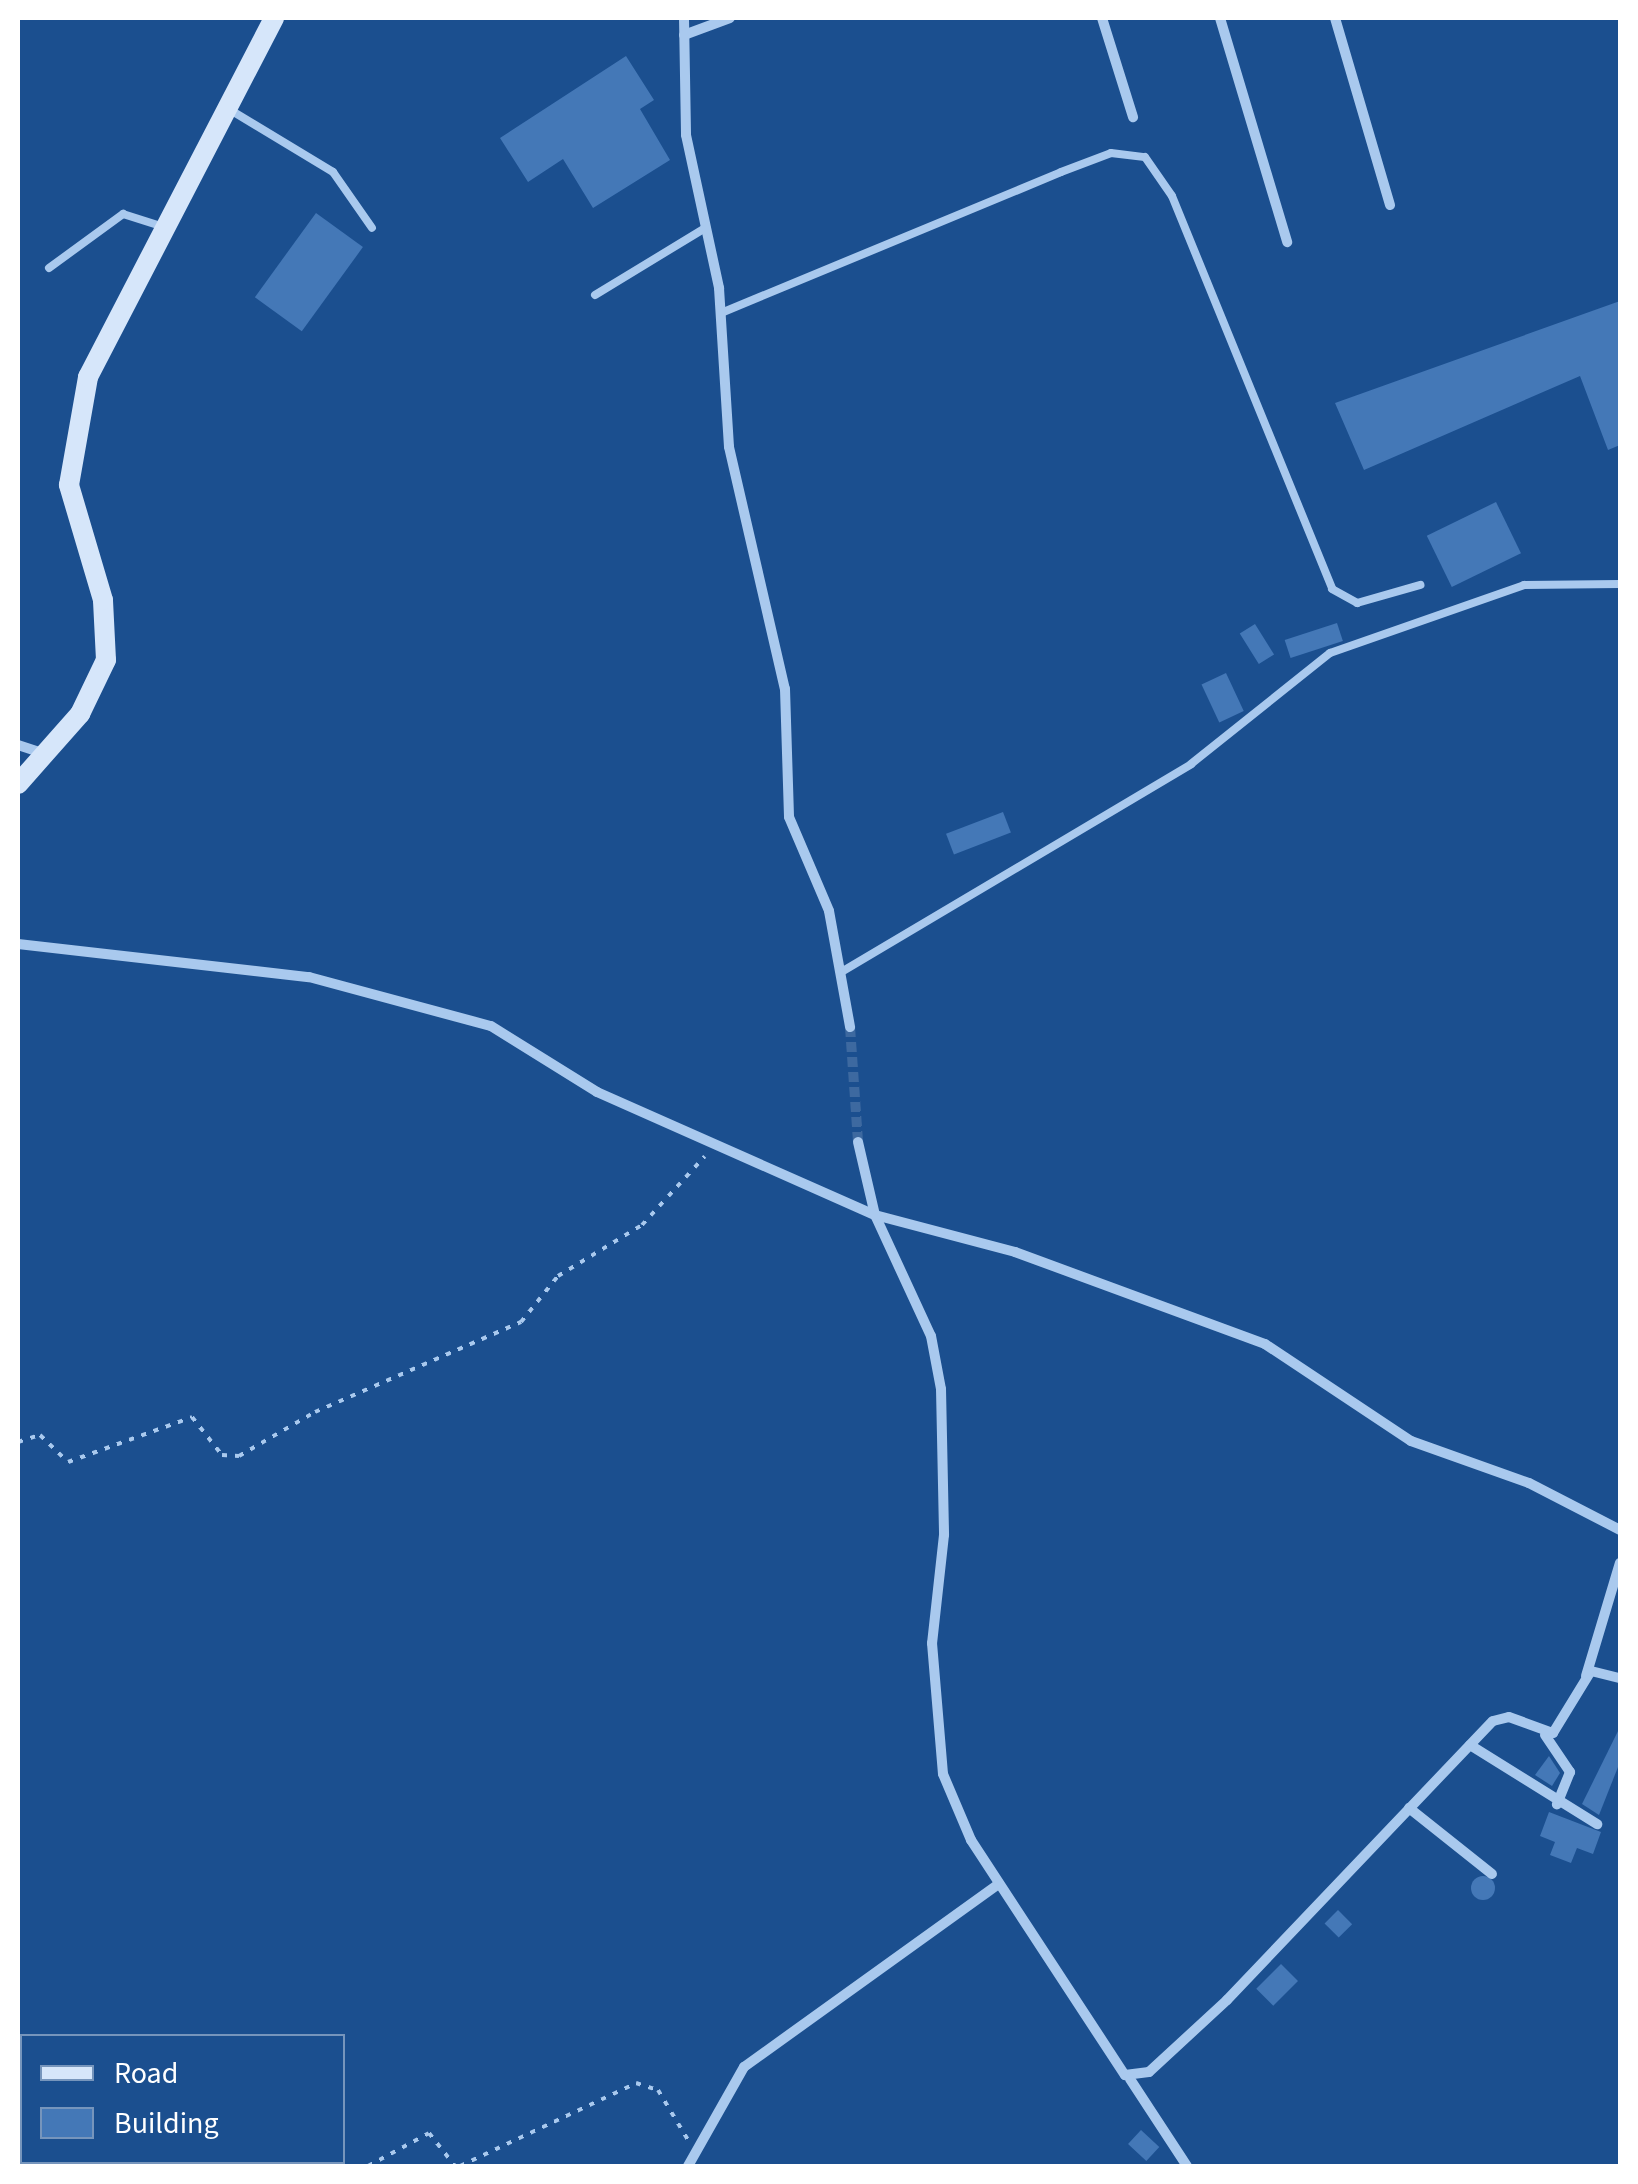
<!DOCTYPE html>
<style>
body{margin:0}
#map{position:relative;width:1638px;height:2184px;overflow:hidden;background:#1b4f8f;font-family:"Source Sans 3",sans-serif}
div>[style]{position:absolute}
[style*='--x']{left:calc(var(--x)*1px);top:calc(var(--y)*1px);width:calc(var(--w)*1px);rotate:calc(var(--a)*1deg)}
.building>*{inset:0;background:#4478b7;transform-origin:0 0}
.round{border-radius:50%}
.street-tunnel>*{height:10px;margin-top:-5px;transform-origin:0;background:repeating-linear-gradient(90deg,#3d69a0 0 10px,transparent 0 15px)}
.path>*{height:4px;margin-top:-2px;transform-origin:0;background:repeating-linear-gradient(90deg,#a9c9ee 0 5px,transparent 0 13px)}
.lane>*{height:8px;margin:-4px;padding:0 4px;transform-origin:4px;border-radius:4px;background:#a9c9ee}
.street>*{height:10px;margin:-5px;padding:0 5px;transform-origin:5px;border-radius:5px;background:#a9c9ee}
.secondary>*{height:20px;margin:-10px;padding:0 10px;transform-origin:10px;border-radius:10px;background:#d6e6fa}
span{translate:-50% -50%;white-space:nowrap;text-align:center;line-height:1.15;-webkit-text-stroke:8px #1b4f8f;paint-order:stroke}
.frame{position:absolute;inset:0;border:20px solid #fff;pointer-events:none}
.legend{position:absolute;left:20px;top:2034px;width:325px;height:130px;box-sizing:border-box;background:#1b4f8f;border:2px solid #7695bc;margin:0;padding:12px 18px;list-style:none;font-size:30px;color:#fff}
.legend li{display:flex;align-items:center;gap:20px;height:50px}
.legend b{width:50px;border:2px solid #7695bc}
</style>
<div id="map">
<div class="building">
<div style="clip-path:polygon(626px 56px,654px 100px,640px 109px,670px 160px,593px 208px,563px 159px,528px 182px,500px 138px)"></div>
<div style="left:316px;top:213px;width:58px;height:104px;rotate:36deg"></div>
<div style="clip-path:polygon(1620px 301px,1620px 445px,1608px 450px,1580px 376px,1364px 470px,1335px 403px)"></div>
<div style="left:1496px;top:502px;width:57px;height:77px;rotate:64deg"></div>
<div style="left:1337px;top:623px;width:19px;height:55px;rotate:72deg"></div>
<div style="left:1255px;top:624px;width:36px;height:18px;rotate:58deg"></div>
<div style="left:1226px;top:673px;width:42px;height:27px;rotate:65deg"></div>
<div style="left:1003px;top:812px;width:22px;height:61px;rotate:69deg"></div>
<div style="clip-path:polygon(1620px 1727px,1620px 1762px,1599px 1815px,1582px 1804px)"></div>
<div style="clip-path:polygon(1549px 1756px,1560px 1773px,1552px 1786px,1535px 1775px)"></div>
<div style="clip-path:polygon(1549px 1812px,1601px 1832px,1593px 1854px,1577px 1848px,1571px 1863px,1550px 1855px,1555px 1842px,1540px 1836px)"></div>
<div class="round" style="left:1471px;top:1876px;width:24px;height:24px"></div>
<div style="left:1338px;top:1910px;width:20px;height:19px;rotate:45deg"></div>
<div style="left:1281px;top:1964px;width:24px;height:35px;rotate:45deg"></div>
<div style="left:1141px;top:2130px;width:25px;height:19px;rotate:43deg"></div>
</div>
<div class="street-tunnel">
<div style="--x:850;--y:1027;--w:115;--a:86"></div>
</div>
<div class="path">
<div style="--x:18;--y:1442;--w:23;--a:-18"></div>
<div style="--x:40;--y:1435;--w:39;--a:44"></div>
<div style="--x:68;--y:1462;--w:132;--a:-19.9"></div>
<div style="--x:192;--y:1417;--w:48;--a:51.7"></div>
<div style="--x:222;--y:1455;--w:17;--a:3"></div>
<div style="--x:239;--y:1456;--w:88;--a:-30.1"></div>
<div style="--x:315;--y:1412;--w:225;--a:-23.6"></div>
<div style="--x:521;--y:1322;--w:59;--a:-51.2"></div>
<div style="--x:558;--y:1276;--w:98;--a:-31.3"></div>
<div style="--x:642;--y:1225;--w:93;--a:-47.6"></div>
<div style="--x:368;--y:2166;--w:69;--a:-28.4"></div>
<div style="--x:429;--y:2133;--w:42;--a:51.8"></div>
<div style="--x:460;--y:2166;--w:195;--a:-25.2"></div>
<div style="--x:636;--y:2083;--w:23;--a:18"></div>
<div style="--x:658;--y:2090;--w:58;--a:59"></div>
</div>
<div class="lane">
<div style="--x:232;--y:111;--w:118;--a:31.1"></div>
<div style="--x:333;--y:172;--w:68;--a:55.1"></div>
<div style="--x:49;--y:268;--w:92;--a:-36.1"></div>
<div style="--x:123;--y:214;--w:43;--a:17.6"></div>
<div style="--x:595;--y:295;--w:129;--a:-31.3"></div>
<div style="--x:721;--y:313;--w:368;--a:-22.5"></div>
<div style="--x:1061;--y:172;--w:53;--a:-20.8"></div>
<div style="--x:1111;--y:153;--w:34;--a:7"></div>
<div style="--x:1145;--y:157;--w:47;--a:55.3"></div>
<div style="--x:1172;--y:196;--w:424;--a:67.8"></div>
<div style="--x:1332;--y:589;--w:29;--a:29"></div>
<div style="--x:1357;--y:603;--w:66;--a:-15.9"></div>
<div style="--x:843;--y:971;--w:405;--a:-30.7"></div>
<div style="--x:1191;--y:764;--w:178;--a:-38.6"></div>
<div style="--x:1330;--y:653;--w:206;--a:-19.3"></div>
<div style="--x:1524;--y:585;--w:96;--a:-0.6"></div>
</div>
<div class="street">
<div style="--x:684;--y:18;--w:117;--a:89"></div>
<div style="--x:686;--y:135;--w:157;--a:77.8"></div>
<div style="--x:719;--y:288;--w:159;--a:86.4"></div>
<div style="--x:729;--y:447;--w:248;--a:77"></div>
<div style="--x:785;--y:689;--w:128;--a:88.2"></div>
<div style="--x:789;--y:817;--w:102;--a:66.9"></div>
<div style="--x:829;--y:911;--w:118;--a:79.7"></div>
<div style="--x:1102;--y:18;--w:104;--a:72.6"></div>
<div style="--x:1220;--y:18;--w:234;--a:73.3"></div>
<div style="--x:1335;--y:18;--w:195;--a:73.6"></div>
<div style="--x:684;--y:35;--w:49;--a:-20.3"></div>
<div style="--x:18;--y:745;--w:28;--a:18"></div>
<div style="--x:18;--y:944;--w:293;--a:6.5"></div>
<div style="--x:309;--y:977;--w:188;--a:15.1"></div>
<div style="--x:491;--y:1026;--w:125;--a:31.9"></div>
<div style="--x:597;--y:1092;--w:304;--a:23.9"></div>
<div style="--x:875;--y:1215;--w:145;--a:14.8"></div>
<div style="--x:1015;--y:1252;--w:266;--a:20.2"></div>
<div style="--x:1265;--y:1344;--w:175;--a:33.6"></div>
<div style="--x:1411;--y:1441;--w:125;--a:19.6"></div>
<div style="--x:1529;--y:1483;--w:102;--a:27.3"></div>
<div style="--x:858;--y:1142;--w:75;--a:76.9"></div>
<div style="--x:875;--y:1215;--w:133;--a:65.2"></div>
<div style="--x:931;--y:1336;--w:54;--a:79.3"></div>
<div style="--x:941;--y:1389;--w:146;--a:88.8"></div>
<div style="--x:944;--y:1535;--w:109;--a:96.3"></div>
<div style="--x:932;--y:1643;--w:131;--a:85.2"></div>
<div style="--x:943;--y:1774;--w:72;--a:67"></div>
<div style="--x:971;--y:1840;--w:281;--a:56.8"></div>
<div style="--x:1125;--y:2075;--w:24;--a:-7"></div>
<div style="--x:1149;--y:2072;--w:106;--a:-42.7"></div>
<div style="--x:1227;--y:2000;--w:385;--a:-46.4"></div>
<div style="--x:1493;--y:1721;--w:16;--a:-14"></div>
<div style="--x:1509;--y:1717;--w:47;--a:20"></div>
<div style="--x:1553;--y:1733;--w:73;--a:-58.5"></div>
<div style="--x:1591;--y:1671;--w:30;--a:14"></div>
<div style="--x:1586;--y:1676;--w:118;--a:-73.3"></div>
<div style="--x:1545;--y:1735;--w:45;--a:56"></div>
<div style="--x:1570;--y:1772;--w:35;--a:112"></div>
<div style="--x:1470;--y:1745;--w:150;--a:31.9"></div>
<div style="--x:1409;--y:1808;--w:106;--a:38.5"></div>
<div style="--x:1130;--y:2079;--w:104;--a:56.8"></div>
<div style="--x:688;--y:2166;--w:114;--a:-60.5"></div>
<div style="--x:744;--y:2067;--w:314;--a:-35.7"></div>
</div>
<div class="secondary">
<div style="--x:18;--y:784;--w:94;--a:-48.5"></div>
<div style="--x:80;--y:714;--w:60;--a:-64.3"></div>
<div style="--x:106;--y:660;--w:60;--a:-92.9"></div>
<div style="--x:103;--y:600;--w:120;--a:-106.5"></div>
<div style="--x:69;--y:485;--w:110;--a:-80"></div>
<div style="--x:88;--y:377;--w:404;--a:-62.6"></div>
</div>
<div class="frame"></div>
<ul class="legend">
<li><b style="height:12px;background:#d6e6fa"></b>Road</li>
<li><b style="height:28px;background:#4478b7"></b>Building</li>
</ul>
</div>
